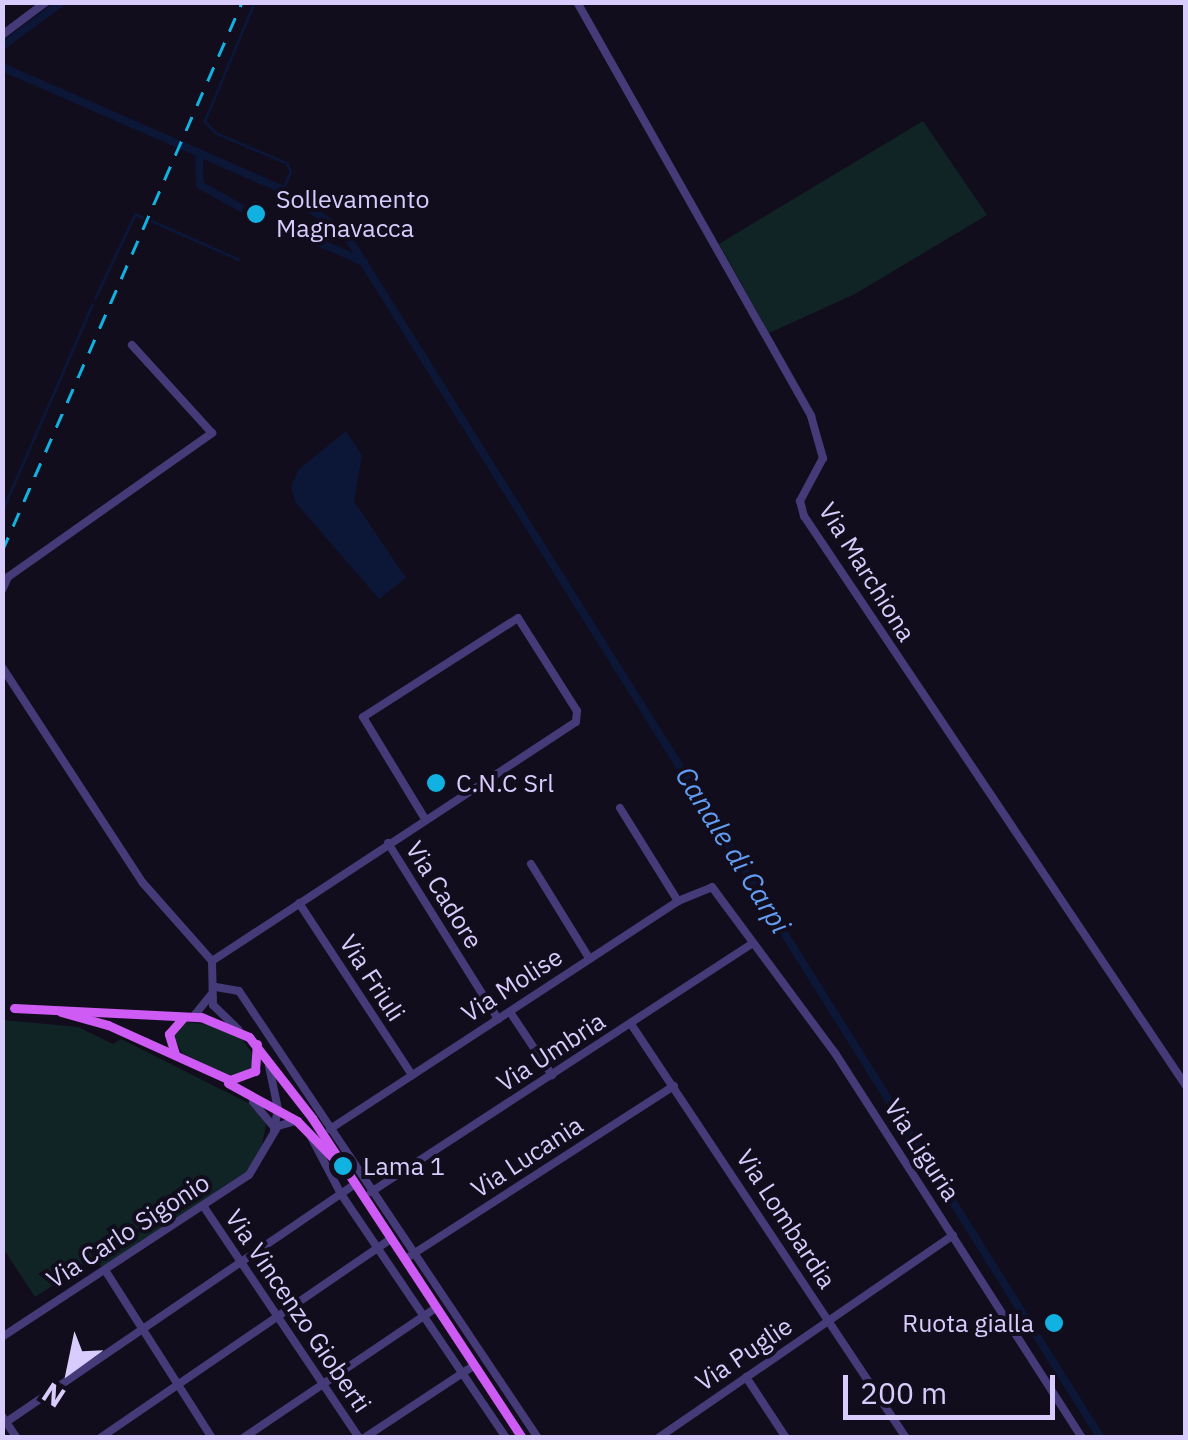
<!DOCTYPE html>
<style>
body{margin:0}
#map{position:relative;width:1188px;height:1440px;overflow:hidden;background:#110d1c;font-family:"IBM Plex Sans",sans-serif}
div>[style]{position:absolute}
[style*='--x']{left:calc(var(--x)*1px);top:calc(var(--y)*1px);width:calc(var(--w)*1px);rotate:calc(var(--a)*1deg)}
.green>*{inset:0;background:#102426}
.water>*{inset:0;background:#0c1636}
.stream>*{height:2.5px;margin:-1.25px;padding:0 1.25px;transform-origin:1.25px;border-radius:1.25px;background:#0c1636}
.canal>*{height:8px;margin:-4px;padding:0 4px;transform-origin:4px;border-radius:4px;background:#0c1636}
.minor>*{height:8px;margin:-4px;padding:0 4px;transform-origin:4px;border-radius:4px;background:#453b78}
.major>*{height:9px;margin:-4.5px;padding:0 4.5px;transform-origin:4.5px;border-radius:4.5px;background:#ce5bf3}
.rail>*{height:2.5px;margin-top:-1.25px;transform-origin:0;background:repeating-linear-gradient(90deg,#11b2e2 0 15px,transparent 0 27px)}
.dots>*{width:28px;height:28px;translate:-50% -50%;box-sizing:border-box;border:5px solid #110d1c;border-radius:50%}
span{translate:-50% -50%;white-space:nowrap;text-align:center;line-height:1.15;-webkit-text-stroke:8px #110d1c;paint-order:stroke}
.poi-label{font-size:25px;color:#d7ccfb}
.left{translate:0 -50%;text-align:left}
.right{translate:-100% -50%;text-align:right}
.street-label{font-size:25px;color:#d7ccfb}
.water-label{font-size:28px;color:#629df3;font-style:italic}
.frame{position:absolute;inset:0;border:5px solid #d7ccfb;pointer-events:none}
.north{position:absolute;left:20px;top:1320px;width:100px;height:100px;-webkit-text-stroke:8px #110d1c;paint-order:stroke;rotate:213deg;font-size:28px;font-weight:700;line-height:40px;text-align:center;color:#d7ccfb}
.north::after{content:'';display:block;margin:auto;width:35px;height:45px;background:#d7ccfb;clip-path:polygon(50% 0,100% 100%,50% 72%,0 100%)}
.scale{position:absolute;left:843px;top:1375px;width:212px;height:45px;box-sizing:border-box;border:5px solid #d7ccfb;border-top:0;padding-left:12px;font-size:30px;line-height:35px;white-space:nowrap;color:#d7ccfb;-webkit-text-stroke:8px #110d1c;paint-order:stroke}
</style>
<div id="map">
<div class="green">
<div style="clip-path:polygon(923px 121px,987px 215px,855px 294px,769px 333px,719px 244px)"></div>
<div style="clip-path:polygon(3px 1020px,78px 1027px,113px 1044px,121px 1039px,250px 1104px,266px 1124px,260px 1156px,249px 1172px,103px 1269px,95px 1258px,35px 1297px,3px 1248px)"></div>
<div style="clip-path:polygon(185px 1022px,215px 1025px,241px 1038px,255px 1057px,250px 1070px,228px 1076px,182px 1053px,174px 1037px)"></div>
</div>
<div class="water">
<div style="clip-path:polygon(346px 431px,362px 455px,354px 501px,406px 578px,379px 599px,296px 503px,291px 487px,298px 470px)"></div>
</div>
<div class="stream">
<div style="--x:255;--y:2;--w:129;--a:112.8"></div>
<div style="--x:205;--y:121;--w:16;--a:47"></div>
<div style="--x:216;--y:133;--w:77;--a:22.9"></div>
<div style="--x:287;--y:163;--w:10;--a:66"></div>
<div style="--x:291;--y:172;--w:20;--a:114"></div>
<div style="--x:152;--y:221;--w:94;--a:23.8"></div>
<div style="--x:95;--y:298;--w:93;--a:-64.5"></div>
<div style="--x:135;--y:214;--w:8;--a:23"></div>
<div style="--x:2;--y:511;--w:225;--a:-66.4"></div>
</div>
<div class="canal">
<div style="--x:2;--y:46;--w:74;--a:-36.3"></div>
<div style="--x:2;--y:67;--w:307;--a:23.6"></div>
<div style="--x:283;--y:190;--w:75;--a:34.7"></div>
<div style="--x:345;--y:233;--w:1423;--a:57.9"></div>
<div style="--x:199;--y:158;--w:27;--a:88"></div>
<div style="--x:200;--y:185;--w:57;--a:29.2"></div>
<div style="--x:279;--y:225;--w:93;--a:23.5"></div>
</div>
<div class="minor">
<div style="--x:577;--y:2;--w:476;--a:60.5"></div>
<div style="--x:811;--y:416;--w:44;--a:74.1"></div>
<div style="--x:823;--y:458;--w:49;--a:118.1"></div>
<div style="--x:800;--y:501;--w:16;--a:75"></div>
<div style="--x:804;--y:516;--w:686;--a:56.17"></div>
<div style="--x:2;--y:35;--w:55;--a:-36.9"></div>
<div style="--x:2;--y:590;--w:14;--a:-65"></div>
<div style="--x:8;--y:577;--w:250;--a:-35.2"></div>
<div style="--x:212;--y:433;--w:119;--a:-132.3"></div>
<div style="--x:2;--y:667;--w:258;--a:56.9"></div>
<div style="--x:143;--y:883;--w:104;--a:48.5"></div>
<div style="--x:212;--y:961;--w:44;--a:88.7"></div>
<div style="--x:213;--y:1005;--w:35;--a:44"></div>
<div style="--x:620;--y:808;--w:110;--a:58.1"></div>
<div style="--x:388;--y:843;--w:208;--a:58"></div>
<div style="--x:531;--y:864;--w:110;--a:58.3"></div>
<div style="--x:299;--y:903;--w:206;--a:56.7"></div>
<div style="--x:212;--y:961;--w:435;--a:-33.3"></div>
<div style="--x:576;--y:722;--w:11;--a:-85"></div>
<div style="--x:577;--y:711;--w:110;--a:-122.4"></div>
<div style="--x:518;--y:618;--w:184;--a:147.4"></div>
<div style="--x:363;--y:717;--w:119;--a:58.7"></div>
<div style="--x:216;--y:987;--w:23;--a:10"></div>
<div style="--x:239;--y:991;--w:538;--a:56.22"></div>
<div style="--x:510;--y:1012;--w:76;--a:56.3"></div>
<div style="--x:193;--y:1017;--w:28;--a:-51"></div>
<div style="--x:631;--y:1024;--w:497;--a:56.4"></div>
<div style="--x:269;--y:1066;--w:44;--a:78.2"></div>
<div style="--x:278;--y:1109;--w:21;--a:101"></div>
<div style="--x:253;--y:1102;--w:30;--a:50"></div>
<div style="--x:330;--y:1129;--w:416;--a:-33.2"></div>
<div style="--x:678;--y:901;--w:37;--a:-22"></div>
<div style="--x:712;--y:887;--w:207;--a:53.5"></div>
<div style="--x:835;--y:1053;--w:457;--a:57.3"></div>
<div style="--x:311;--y:1137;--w:64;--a:62.2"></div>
<div style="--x:341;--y:1194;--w:295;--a:55.9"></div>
<div style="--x:371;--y:1192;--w:456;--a:-33.1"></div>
<div style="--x:204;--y:1207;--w:278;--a:56.1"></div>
<div style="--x:410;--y:1256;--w:314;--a:-32.8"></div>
<div style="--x:105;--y:1270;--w:199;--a:57.5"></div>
<div style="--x:2;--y:1337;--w:295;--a:-33.3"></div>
<div style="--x:249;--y:1175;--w:57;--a:-59.4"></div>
<div style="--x:278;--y:1126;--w:18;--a:-16"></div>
<div style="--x:746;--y:1377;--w:73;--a:56.7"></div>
<div style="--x:2;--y:1416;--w:27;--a:56"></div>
<div style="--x:2;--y:1425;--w:424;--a:-34.3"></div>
<div style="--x:100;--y:1438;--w:349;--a:-34.4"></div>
<div style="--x:243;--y:1438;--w:230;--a:-34"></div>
<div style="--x:364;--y:1438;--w:131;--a:-33.4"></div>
<div style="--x:658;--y:1438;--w:358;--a:-34.5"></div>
</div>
<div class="major">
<div style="--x:14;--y:1008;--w:187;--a:2.8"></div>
<div style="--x:201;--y:1017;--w:52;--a:22.6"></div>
<div style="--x:249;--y:1037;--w:103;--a:52.1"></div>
<div style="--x:312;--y:1118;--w:383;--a:56.7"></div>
<div style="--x:61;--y:1012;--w:49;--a:15.5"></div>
<div style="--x:108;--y:1025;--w:134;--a:24.3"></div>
<div style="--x:230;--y:1080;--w:27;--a:-20"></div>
<div style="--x:255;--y:1071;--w:27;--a:-86"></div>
<div style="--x:175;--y:1054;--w:21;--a:-107"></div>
<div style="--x:169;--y:1034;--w:21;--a:-49"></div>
<div style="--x:228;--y:1083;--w:79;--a:28.8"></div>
<div style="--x:297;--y:1121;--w:50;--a:45.8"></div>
</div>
<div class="rail">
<div style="--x:2;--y:551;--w:599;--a:-66.39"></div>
</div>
<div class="dots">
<div style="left:256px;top:214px;background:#11b2e2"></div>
<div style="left:436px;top:783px;background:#11b2e2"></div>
<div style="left:343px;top:1166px;background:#11b2e2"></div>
<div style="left:1054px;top:1323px;background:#11b2e2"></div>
</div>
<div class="poi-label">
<span class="left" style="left:276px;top:214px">Sollevamento<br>Magnavacca</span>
<span class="left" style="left:456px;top:783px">C.N.C Srl</span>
<span class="left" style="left:363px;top:1166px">Lama 1</span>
<span class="right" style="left:1034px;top:1323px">Ruota gialla</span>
</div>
<div class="street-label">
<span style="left:867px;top:572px;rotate:58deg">Via Marchiona</span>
<span style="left:444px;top:895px;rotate:58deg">Via Cadore</span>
<span style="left:372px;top:978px;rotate:57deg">Via Friuli</span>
<span style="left:512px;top:985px;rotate:-33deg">Via Molise</span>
<span style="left:551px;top:1052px;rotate:-33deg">Via Umbria</span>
<span style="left:922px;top:1150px;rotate:57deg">Via Liguria</span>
<span style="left:527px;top:1157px;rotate:-33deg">Via Lucania</span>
<span style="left:786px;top:1219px;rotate:57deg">Via Lombardia</span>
<span style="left:128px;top:1231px;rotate:-33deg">Via Carlo Sigonio</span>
<span style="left:298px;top:1311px;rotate:56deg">Via Vincenzo Gioberti</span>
<span style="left:744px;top:1354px;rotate:-34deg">Via Puglie</span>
</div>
<div class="water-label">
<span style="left:733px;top:850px;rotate:58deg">Canale di Carpi</span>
</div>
<div class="frame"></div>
<div class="north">N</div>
<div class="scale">200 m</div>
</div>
